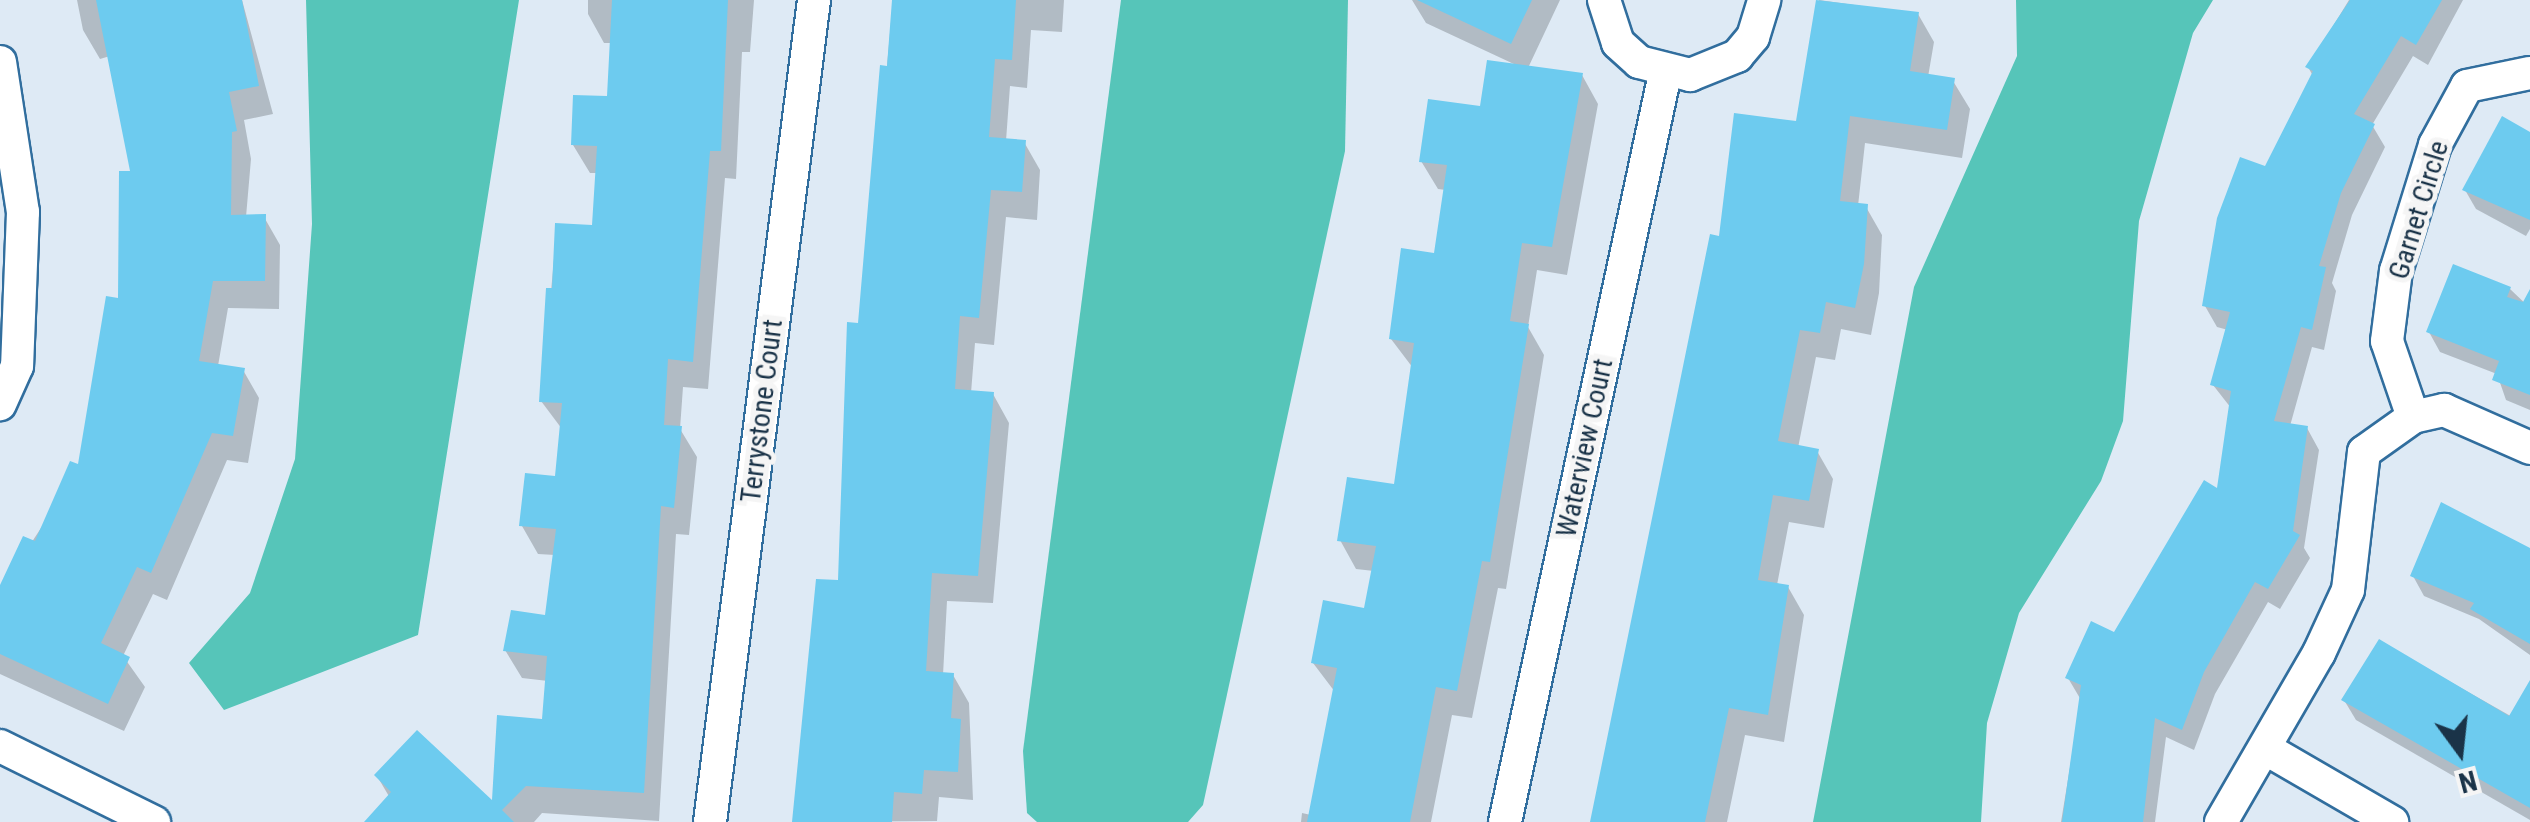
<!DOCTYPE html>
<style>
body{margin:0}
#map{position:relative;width:2530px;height:822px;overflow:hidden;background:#deeaf5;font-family:"Roboto Condensed",sans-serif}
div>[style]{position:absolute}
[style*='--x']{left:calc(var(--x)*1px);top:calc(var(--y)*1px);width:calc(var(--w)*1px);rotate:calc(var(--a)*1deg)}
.water>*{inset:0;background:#56c5b9}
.shadow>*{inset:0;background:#0003}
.building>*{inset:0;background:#6dcbef}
.roads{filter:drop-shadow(2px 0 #316e9e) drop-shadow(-2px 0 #316e9e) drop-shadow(0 2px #316e9e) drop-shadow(0 -2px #316e9e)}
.minor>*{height:32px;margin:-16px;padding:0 16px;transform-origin:16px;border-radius:16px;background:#fff}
span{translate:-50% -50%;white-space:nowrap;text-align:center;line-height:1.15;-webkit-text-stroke:10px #f5f5f5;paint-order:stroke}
.street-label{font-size:28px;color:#1a3348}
.north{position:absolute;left:2410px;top:702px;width:100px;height:100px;-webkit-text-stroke:8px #f5f5f5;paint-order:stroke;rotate:165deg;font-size:28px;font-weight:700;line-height:40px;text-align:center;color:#1a3348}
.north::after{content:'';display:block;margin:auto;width:35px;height:45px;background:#1a3348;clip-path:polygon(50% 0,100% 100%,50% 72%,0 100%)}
</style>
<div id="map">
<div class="water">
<div style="clip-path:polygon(306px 0,519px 0,418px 635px,224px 710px,189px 663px,250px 593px,295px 459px,312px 224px)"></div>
<div style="clip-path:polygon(1121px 0,1348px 0,1345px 151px,1203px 805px,1188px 822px,1037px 822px,1027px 813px,1023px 751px)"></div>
<div style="clip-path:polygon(2016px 0,2213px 0,2193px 33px,2139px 221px,2123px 421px,2101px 481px,2019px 613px,1987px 723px,1981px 822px,1813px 822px,1914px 287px,2017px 56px)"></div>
</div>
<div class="shadow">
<div style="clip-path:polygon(77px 0,242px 0,273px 114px,244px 120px,251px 159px,246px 217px,264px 217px,280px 245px,279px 309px,228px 308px,218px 366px,243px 370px,259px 398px,248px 463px,227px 460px,167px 600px,153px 594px,123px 656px,145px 687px,124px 731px,0 674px,0 591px,80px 468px,120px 301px,133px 174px,110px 56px,100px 59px,83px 30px)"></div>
<div style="clip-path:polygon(588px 0,754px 0,750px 52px,742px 52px,736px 179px,725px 178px,708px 389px,683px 387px,680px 429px,697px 457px,689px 535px,676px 534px,659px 821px,542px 813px,534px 822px,367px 822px,390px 798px,377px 776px,494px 806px,544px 721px,548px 681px,522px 678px,505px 650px,547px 618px,555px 555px,538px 554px,522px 526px,557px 479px,562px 429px,541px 401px,557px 226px,595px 227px,598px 173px,590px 173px,573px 145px,610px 98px,612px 43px,604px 43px,588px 14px)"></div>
<div style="clip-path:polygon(893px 0,1064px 0,1062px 32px,1031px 30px,1027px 88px,1010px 86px,1006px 141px,1024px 142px,1040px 170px,1037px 220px,1006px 217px,994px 345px,975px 343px,971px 393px,993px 394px,1009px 423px,993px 603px,947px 601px,943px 675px,953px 675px,969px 703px,973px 800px,939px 797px,937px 821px,795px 822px,840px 582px)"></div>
<div style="clip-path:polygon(1412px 0,1560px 0,1528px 68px,1582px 75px,1598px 104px,1567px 275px,1537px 270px,1528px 327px,1544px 355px,1506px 589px,1498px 588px,1472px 718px,1452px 715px,1431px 822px,1301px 822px,1302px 813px,1311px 815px,1335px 692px,1313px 663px,1366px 611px,1374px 571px,1356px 569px,1340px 540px,1396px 487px,1413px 368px,1391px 339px,1436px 256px,1446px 190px,1438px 189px,1421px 161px,1483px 109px,1516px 65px,1426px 23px)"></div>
<div style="clip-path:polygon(1819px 0,1918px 14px,1934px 42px,1928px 77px,1953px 81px,1970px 109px,1962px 158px,1865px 143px,1858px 206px,1866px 207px,1882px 235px,1879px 293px,1871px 335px,1841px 329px,1835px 360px,1816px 357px,1798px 448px,1817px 451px,1833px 479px,1824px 528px,1789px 522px,1777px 585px,1788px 587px,1804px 615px,1784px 742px,1745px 735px,1727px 822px,1595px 822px,1712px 237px,1721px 239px,1799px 124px)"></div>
<div style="clip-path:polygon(2349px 0,2463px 0,2428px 65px,2413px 56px,2372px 125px,2385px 147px,2352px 215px,2332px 283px,2336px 291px,2324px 350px,2312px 347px,2290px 426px,2307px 428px,2319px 450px,2304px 548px,2310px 558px,2280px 609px,2268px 602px,2215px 694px,2194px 750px,2166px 737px,2155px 822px,2061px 822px,2081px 700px,2068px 678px,2115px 635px,2219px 492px,2231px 408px,2213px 385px,2228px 330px,2217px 327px,2205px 306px,2313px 76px,2308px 67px)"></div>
<div style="clip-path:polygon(2530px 135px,2530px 229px,2526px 236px,2476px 209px,2465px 190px)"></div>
<div style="clip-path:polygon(2510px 289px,2530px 308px,2530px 410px,2506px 400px,2497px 374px,2440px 352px,2429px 332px)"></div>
<div style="clip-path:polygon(2443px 505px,2530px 549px,2530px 655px,2479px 619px,2424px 596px,2413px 576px)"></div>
<div style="clip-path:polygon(2380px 642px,2530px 727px,2530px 820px,2356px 720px,2344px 700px)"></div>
</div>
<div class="building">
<div style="clip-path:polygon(96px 0,242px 0,259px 86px,229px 92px,237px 131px,232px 132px,231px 215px,266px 214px,265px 281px,213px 281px,199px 361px,245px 368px,233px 436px,212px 433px,151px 573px,137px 567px,101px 643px,130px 657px,108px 704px,0 654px,0 585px,23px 536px,35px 541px,70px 461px,78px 464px,106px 296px,118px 298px,119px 171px,130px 171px)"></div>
<div style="clip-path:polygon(612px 0,728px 0,721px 151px,710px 151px,693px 362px,668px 359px,664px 425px,682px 426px,674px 508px,661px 506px,644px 793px,526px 786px,502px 810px,514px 822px,364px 822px,391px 792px,374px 775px,417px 730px,492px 800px,497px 715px,542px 719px,547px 656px,503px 651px,511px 610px,545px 615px,556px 529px,519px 526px,525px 473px,555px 476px,562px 403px,539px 402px,546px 288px,552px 288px,555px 223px,592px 225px,597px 146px,571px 145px,573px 95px,607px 96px)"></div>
<div style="clip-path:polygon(892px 0,1016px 0,1012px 60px,995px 59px,989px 137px,1026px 140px,1022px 192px,991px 190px,979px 318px,960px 316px,955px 389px,994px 392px,978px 576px,932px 573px,926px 671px,954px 673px,951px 718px,961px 719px,958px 772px,924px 770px,922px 794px,894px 792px,892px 822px,792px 822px,816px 579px,838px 580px,847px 322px,858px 323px,880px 65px,887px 66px)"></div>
<div style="clip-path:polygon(1417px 0,1532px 0,1511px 44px)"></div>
<div style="clip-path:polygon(1816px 0,1919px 12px,1910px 71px,1955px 78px,1947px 130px,1850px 116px,1840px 201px,1868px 204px,1864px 264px,1855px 308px,1826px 302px,1820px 333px,1800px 330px,1778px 441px,1819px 449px,1809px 501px,1773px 495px,1758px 580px,1789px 585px,1768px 715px,1729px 708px,1705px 822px,1590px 822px,1710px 234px,1719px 236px,1734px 113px,1796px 121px)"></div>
<div style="clip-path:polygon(2350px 0,2442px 0,2416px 45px,2401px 36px,2354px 114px,2375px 124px,2341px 193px,2319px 266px,2326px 267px,2312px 330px,2301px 327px,2274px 421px,2308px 426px,2293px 531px,2300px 535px,2268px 589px,2255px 582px,2204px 672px,2182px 730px,2155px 718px,2143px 822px,2062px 822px,2081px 685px,2065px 678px,2091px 621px,2114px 632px,2204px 480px,2217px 488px,2231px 391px,2210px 385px,2230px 312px,2202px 306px,2217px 218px,2240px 157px,2265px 166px,2313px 71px,2305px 67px)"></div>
<div style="clip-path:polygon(1487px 60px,1583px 73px,1552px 247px,1522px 243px,1510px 321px,1529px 324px,1490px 562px,1482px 561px,1457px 691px,1436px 687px,1410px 822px,1307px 822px,1337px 668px,1311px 663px,1323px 600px,1364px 608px,1376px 546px,1337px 541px,1347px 477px,1394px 484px,1414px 343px,1389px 339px,1401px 248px,1434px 253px,1447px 165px,1419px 162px,1428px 99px,1480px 106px)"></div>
<div style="clip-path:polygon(2502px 116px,2530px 132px,2530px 220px,2462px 190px)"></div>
<div style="clip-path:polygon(2453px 264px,2511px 287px,2507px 297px,2523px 302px,2530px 289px,2530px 395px,2492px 380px,2499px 361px,2426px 332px)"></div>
<div style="clip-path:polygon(2441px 502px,2530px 548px,2530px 644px,2470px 609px,2474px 603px,2410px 576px)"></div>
<div style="clip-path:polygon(2379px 639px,2509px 716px,2530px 680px,2530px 808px,2341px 700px)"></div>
</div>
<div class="roads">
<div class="minor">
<div style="--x:1604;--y:0;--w:45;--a:72"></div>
<div style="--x:1618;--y:43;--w:28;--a:42"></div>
<div style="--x:1639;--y:62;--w:53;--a:14.3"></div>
<div style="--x:1690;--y:75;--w:51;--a:-22"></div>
<div style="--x:1737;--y:56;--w:25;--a:-50"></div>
<div style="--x:1753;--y:37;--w:39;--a:-73"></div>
<div style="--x:0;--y:62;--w:152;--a:81.3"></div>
<div style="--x:23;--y:212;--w:154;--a:92.2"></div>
<div style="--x:17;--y:366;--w:42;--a:114.1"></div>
<div style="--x:2413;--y:417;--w:32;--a:-13"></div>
<div style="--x:2444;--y:410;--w:94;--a:23.8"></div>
<div style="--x:0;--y:746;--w:172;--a:26.3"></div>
<div style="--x:2266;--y:749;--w:146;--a:30.1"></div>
<div style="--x:710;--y:822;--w:829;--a:-82.79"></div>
<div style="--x:1505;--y:822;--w:765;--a:-77.93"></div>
<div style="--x:2221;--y:822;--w:195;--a:-59.9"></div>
<div style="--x:2319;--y:653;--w:69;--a:-65.3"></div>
<div style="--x:2348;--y:590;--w:139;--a:-83.4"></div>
<div style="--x:2364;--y:452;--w:60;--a:-35.5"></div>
<div style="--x:2413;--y:417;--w:80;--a:-108.9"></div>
<div style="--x:2387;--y:341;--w:71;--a:-82.7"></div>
<div style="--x:2396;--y:271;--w:132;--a:-72.8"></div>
<div style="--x:2435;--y:145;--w:67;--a:-61.5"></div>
<div style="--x:2467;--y:86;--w:64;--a:-11.7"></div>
</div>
</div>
<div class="street-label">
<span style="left:2419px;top:210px;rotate:-73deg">Garnet Circle</span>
<span style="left:762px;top:411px;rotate:-83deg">Terrystone Court</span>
<span style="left:1585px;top:448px;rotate:-78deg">Waterview Court</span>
</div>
<div class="north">N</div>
</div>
